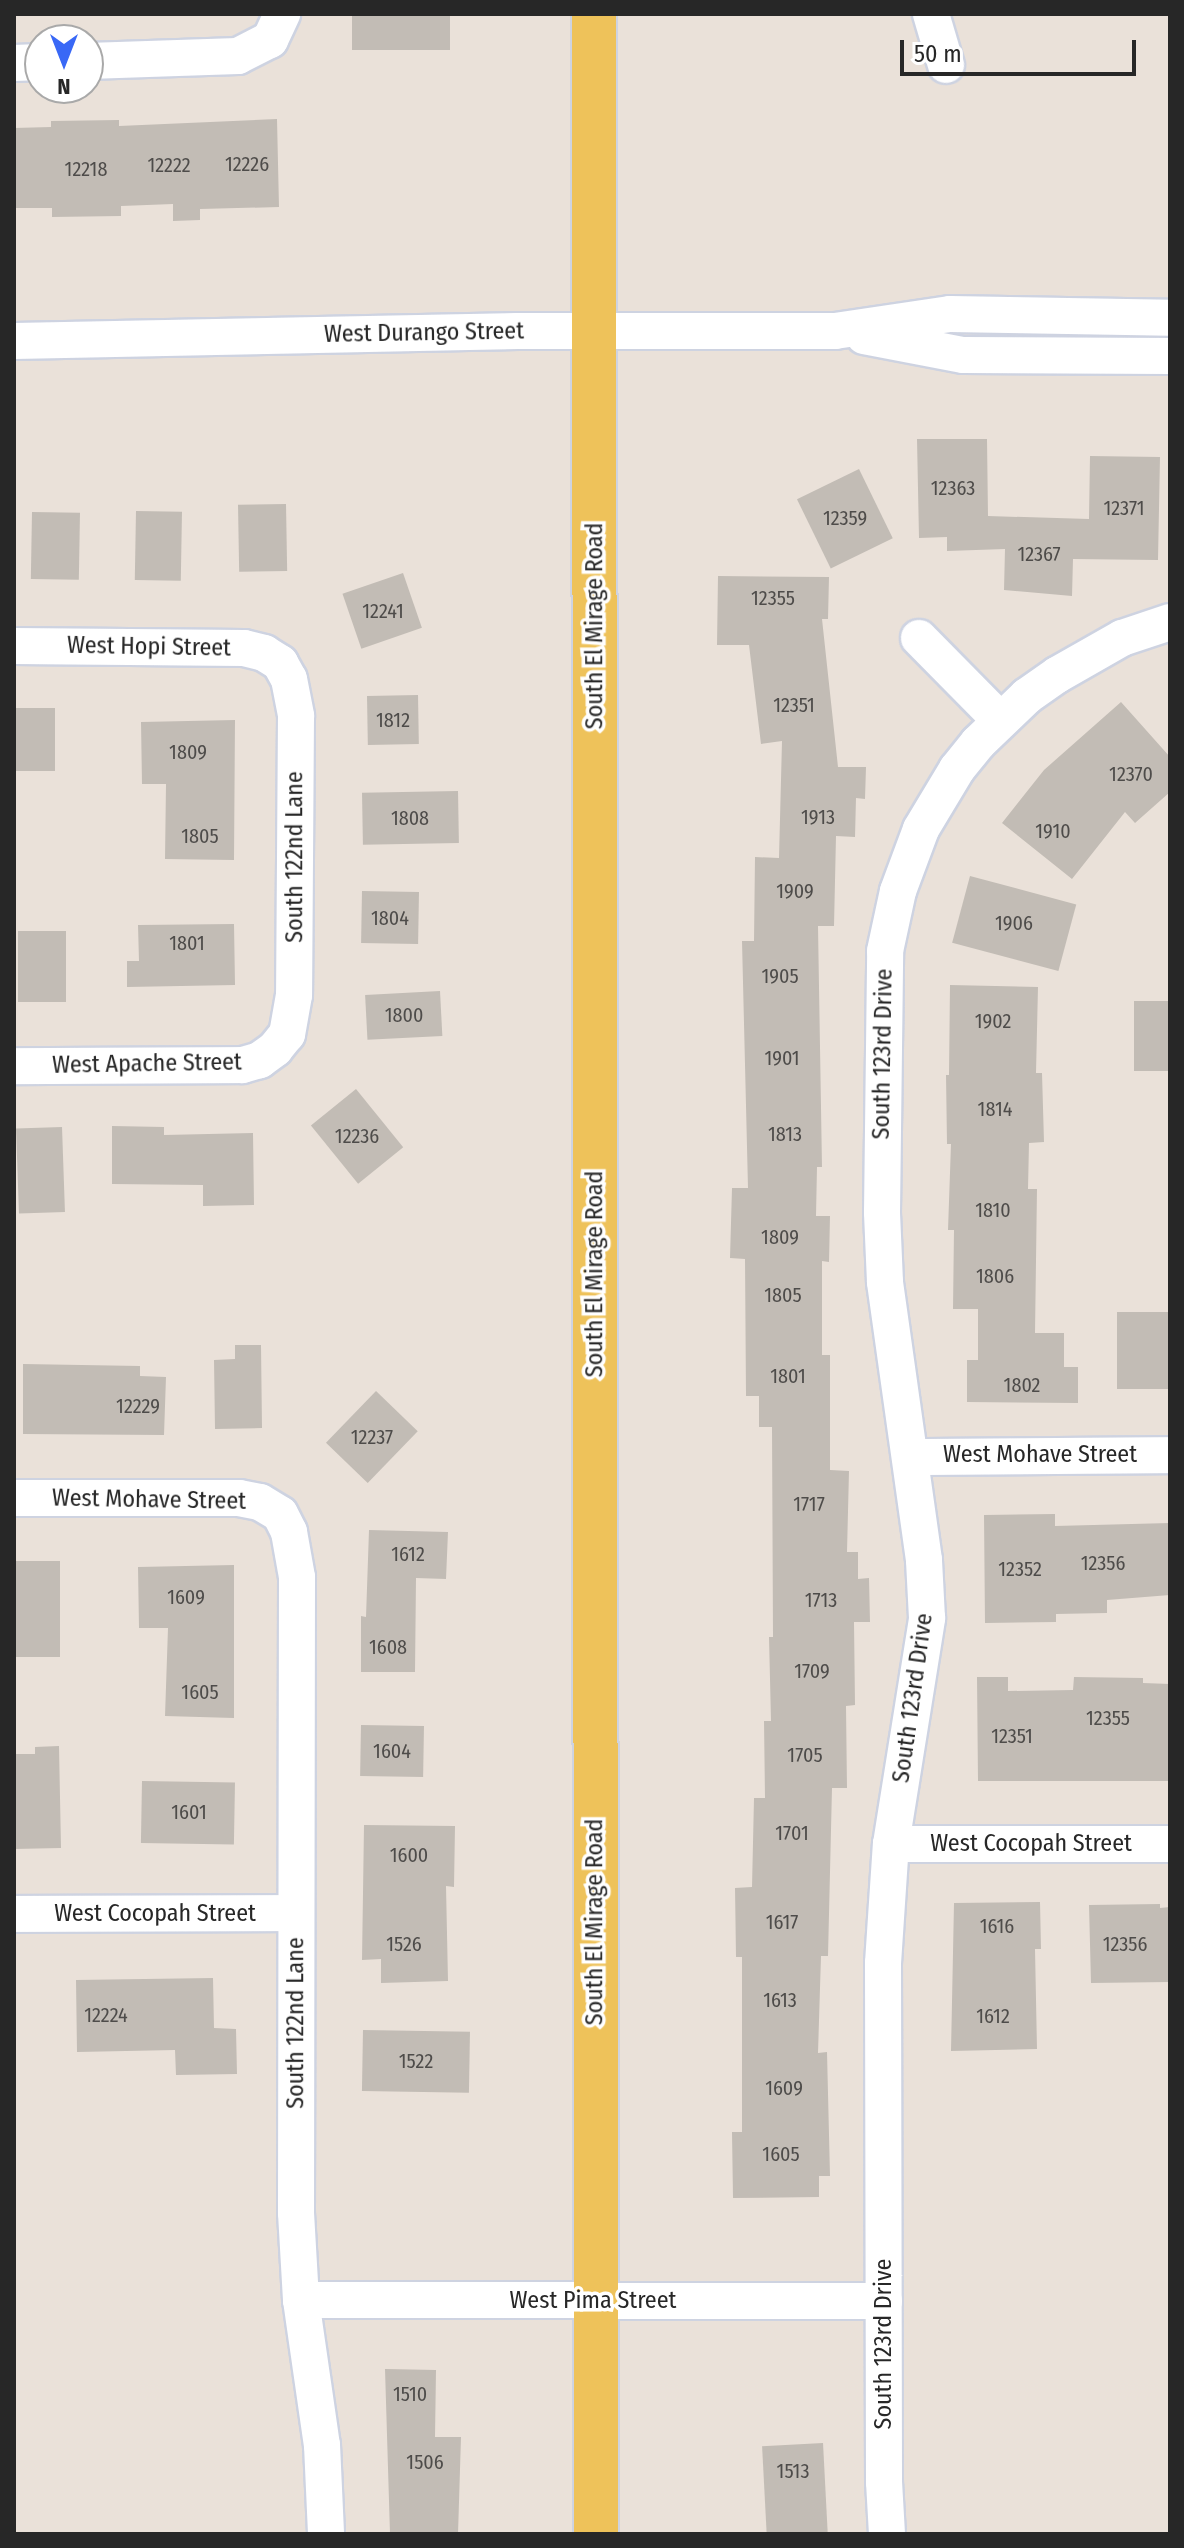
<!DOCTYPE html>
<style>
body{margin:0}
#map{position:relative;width:1184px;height:2548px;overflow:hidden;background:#eae1d9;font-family:"Fira Sans Condensed",sans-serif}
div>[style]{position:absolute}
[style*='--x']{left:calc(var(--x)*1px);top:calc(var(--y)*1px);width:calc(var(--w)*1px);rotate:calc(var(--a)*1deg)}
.building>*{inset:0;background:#c2bcb5;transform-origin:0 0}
.roads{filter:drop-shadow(2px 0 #ced3e1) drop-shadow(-2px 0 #ced3e1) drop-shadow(0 2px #ced3e1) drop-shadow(0 -2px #ced3e1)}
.minor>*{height:36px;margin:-18px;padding:0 18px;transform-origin:18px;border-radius:18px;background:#fff}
.major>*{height:44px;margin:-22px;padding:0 22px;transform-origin:22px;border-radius:22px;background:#eec25a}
span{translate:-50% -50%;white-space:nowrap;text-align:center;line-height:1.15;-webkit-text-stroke:7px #fff;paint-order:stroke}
.number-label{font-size:20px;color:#4e4c4a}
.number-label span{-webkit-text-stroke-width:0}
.street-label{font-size:24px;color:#272727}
.frame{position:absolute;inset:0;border:16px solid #272727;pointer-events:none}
.north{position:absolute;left:24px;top:24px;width:80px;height:80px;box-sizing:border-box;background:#fff;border:2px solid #a9a9a9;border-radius:50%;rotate:180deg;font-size:22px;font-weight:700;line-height:32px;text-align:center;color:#272727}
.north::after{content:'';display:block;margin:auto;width:28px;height:36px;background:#3968f6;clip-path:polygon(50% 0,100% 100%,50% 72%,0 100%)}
.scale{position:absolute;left:900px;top:40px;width:236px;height:36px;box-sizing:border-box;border:4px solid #272727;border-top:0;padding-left:10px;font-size:24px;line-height:28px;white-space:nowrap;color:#272727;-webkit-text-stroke:6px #fff;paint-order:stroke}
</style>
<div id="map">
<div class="building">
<div style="left:352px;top:14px;width:98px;height:36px"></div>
<div style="clip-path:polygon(277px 119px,279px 207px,200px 209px,200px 220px,173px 221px,173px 204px,121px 206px,121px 216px,52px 217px,52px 208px,14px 208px,14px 128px,51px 127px,51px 121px,119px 120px,119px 126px)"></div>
<div style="clip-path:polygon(917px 439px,987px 439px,988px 516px,1089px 519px,1090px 456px,1160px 457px,1158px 560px,1073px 559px,1072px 596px,1004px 590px,1005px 549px,947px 551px,947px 537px,919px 538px)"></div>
<div style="left:859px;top:469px;width:77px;height:69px;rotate:64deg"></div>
<div style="left:286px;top:504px;width:67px;height:48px;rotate:89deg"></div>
<div style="left:136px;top:511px;width:46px;height:69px;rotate:1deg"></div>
<div style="left:32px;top:512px;width:48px;height:67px;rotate:1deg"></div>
<div style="left:403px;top:573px;width:58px;height:64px;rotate:71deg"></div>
<div style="clip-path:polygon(718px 576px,829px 577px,828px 619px,822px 619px,838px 767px,866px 767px,865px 799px,856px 798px,855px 837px,836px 836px,834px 926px,818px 926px,822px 1167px,817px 1167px,816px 1216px,830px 1216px,829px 1262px,822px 1261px,822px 1355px,830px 1355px,830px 1470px,849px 1471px,847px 1552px,858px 1552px,858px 1579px,869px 1578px,870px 1622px,854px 1622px,855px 1705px,846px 1706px,847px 1788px,832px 1788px,828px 1956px,821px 1956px,818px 2053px,827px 2052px,830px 2176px,819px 2176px,819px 2197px,733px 2198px,732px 2132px,742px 2132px,742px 1957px,736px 1957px,735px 1888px,752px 1887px,754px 1798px,765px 1798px,764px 1721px,771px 1721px,769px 1637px,773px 1637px,772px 1427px,759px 1427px,759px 1396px,746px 1396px,745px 1259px,730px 1258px,732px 1188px,748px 1188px,742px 941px,754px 941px,755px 857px,779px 858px,782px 741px,761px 744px,749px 645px,717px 645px)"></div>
<div style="left:418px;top:695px;width:49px;height:51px;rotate:89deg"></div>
<div style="clip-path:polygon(1121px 702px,1170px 757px,1170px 792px,1135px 823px,1125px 812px,1072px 879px,1002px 823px,1044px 770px)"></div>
<div style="left:14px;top:708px;width:41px;height:63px"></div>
<div style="clip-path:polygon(235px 720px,234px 860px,165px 859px,166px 784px,142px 784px,141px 722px)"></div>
<div style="left:458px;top:791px;width:52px;height:96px;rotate:89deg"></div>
<div style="left:970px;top:876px;width:110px;height:69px;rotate:15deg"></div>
<div style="left:362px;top:891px;width:57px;height:52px;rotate:1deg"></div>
<div style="clip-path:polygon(234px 924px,235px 985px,127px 987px,127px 961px,139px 961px,138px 925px)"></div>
<div style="left:18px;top:931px;width:48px;height:71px"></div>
<div style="clip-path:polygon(950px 985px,1038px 987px,1036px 1073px,1042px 1073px,1044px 1142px,1029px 1143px,1028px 1189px,1037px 1189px,1035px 1333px,1064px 1333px,1064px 1367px,1078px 1367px,1078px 1403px,967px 1402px,967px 1360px,978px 1360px,978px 1309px,953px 1309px,954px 1230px,948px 1230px,951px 1144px,947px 1144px,946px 1075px,949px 1075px)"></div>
<div style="left:440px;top:991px;width:45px;height:75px;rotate:87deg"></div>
<div style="left:1134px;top:1001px;width:36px;height:70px"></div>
<div style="left:356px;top:1089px;width:75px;height:58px;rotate:51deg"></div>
<div style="clip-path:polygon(112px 1126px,164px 1127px,164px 1135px,253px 1133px,254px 1205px,203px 1206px,203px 1185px,112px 1184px)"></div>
<div style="left:62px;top:1127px;width:85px;height:46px;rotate:88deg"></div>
<div style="left:1117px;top:1312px;width:53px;height:77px"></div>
<div style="clip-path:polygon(235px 1345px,261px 1345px,262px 1428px,215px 1429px,214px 1360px,235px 1359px)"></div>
<div style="clip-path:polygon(23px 1364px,140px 1366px,140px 1376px,166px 1377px,164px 1435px,23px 1434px)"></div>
<div style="left:376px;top:1391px;width:58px;height:72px;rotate:44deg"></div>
<div style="clip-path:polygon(1055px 1514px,1055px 1526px,1170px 1523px,1170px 1595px,1107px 1600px,1107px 1613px,1056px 1614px,1056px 1622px,985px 1623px,984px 1515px)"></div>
<div style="clip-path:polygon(369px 1530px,448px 1532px,446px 1579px,416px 1578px,415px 1672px,361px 1672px,361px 1616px,366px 1617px)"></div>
<div style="left:14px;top:1561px;width:46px;height:96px"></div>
<div style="clip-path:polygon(234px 1565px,234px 1718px,165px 1716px,168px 1628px,139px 1628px,138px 1567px)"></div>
<div style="clip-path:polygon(977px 1677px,1008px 1677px,1008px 1691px,1073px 1690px,1074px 1677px,1143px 1678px,1143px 1683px,1170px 1684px,1170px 1781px,978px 1781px)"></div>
<div style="left:361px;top:1725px;width:63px;height:51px;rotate:1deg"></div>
<div style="clip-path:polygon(59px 1746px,61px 1848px,14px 1849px,14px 1754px,35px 1754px,35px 1747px)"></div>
<div style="left:142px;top:1781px;width:93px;height:62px;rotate:1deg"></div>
<div style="clip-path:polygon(364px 1825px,455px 1826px,454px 1887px,446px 1886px,448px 1981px,381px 1983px,381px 1959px,362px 1960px)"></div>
<div style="clip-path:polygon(1040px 1902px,1041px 1949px,1035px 1949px,1037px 2049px,951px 2051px,954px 1903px)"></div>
<div style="clip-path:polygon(1160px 1904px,1160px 1908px,1170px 1907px,1170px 1982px,1091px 1983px,1089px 1905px)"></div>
<div style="clip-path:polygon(213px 1978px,214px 2028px,236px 2029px,237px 2074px,176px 2075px,175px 2050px,77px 2052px,76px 1980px)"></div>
<div style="left:363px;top:2030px;width:107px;height:61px;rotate:1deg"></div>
<div style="clip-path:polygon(385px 2369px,436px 2370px,435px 2437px,461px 2437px,458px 2534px,390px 2534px)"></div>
<div style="left:823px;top:2443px;width:91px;height:61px;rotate:87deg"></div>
</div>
<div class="roads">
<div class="minor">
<div style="--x:931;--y:14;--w:53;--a:73.6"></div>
<div style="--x:88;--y:61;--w:150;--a:-1.9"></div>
<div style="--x:238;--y:56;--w:36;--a:-27"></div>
<div style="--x:270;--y:40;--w:29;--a:-65"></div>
<div style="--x:14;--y:63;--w:26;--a:-2"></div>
<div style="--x:864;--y:336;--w:101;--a:10.9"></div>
<div style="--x:963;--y:355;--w:207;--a:0.3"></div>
<div style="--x:14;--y:341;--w:504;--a:-1.14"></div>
<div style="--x:518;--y:331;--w:317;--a:0"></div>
<div style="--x:835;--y:331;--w:116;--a:-8.4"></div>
<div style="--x:950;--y:314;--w:220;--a:1"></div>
<div style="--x:919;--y:638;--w:115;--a:45.4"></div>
<div style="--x:14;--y:646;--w:230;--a:0.5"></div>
<div style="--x:244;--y:648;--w:21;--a:14"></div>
<div style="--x:264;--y:653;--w:19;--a:32"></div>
<div style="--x:280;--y:663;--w:18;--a:61"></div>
<div style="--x:289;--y:679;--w:38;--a:79"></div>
<div style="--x:296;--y:716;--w:279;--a:90.4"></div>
<div style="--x:294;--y:995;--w:40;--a:100"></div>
<div style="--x:287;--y:1034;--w:19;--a:129"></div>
<div style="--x:275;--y:1049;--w:19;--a:144"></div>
<div style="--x:260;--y:1060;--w:19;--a:164"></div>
<div style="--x:242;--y:1065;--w:228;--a:179.7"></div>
<div style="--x:910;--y:1457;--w:260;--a:-0.4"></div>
<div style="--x:14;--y:1498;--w:225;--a:0"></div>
<div style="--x:239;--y:1498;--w:21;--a:11"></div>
<div style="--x:260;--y:1502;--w:23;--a:31"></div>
<div style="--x:280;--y:1514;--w:20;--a:63"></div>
<div style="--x:289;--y:1532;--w:46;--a:79.9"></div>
<div style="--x:297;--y:1577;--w:636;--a:90.09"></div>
<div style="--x:296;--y:2213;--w:87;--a:86.7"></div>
<div style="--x:301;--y:2300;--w:147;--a:81.8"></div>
<div style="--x:322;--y:2445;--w:89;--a:87.4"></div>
<div style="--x:891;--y:1844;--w:279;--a:0"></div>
<div style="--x:14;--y:1914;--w:282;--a:-0.2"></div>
<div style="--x:301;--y:2300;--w:583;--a:0.1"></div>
<div style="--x:887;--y:2534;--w:52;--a:-93.3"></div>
<div style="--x:884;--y:2482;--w:519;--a:-90.11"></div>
<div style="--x:883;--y:1963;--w:119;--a:-86.2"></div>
<div style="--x:891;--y:1844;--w:229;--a:-80.9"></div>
<div style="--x:927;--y:1618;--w:58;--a:-93"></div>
<div style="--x:924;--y:1560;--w:281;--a:-98"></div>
<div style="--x:885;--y:1282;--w:70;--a:-92.5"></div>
<div style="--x:882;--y:1212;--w:261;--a:-89.3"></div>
<div style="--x:885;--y:951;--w:61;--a:-77.8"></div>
<div style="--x:898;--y:891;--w:66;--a:-69.6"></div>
<div style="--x:921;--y:829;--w:70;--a:-59"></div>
<div style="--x:957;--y:769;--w:33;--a:-51"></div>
<div style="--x:978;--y:743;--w:68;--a:-43.8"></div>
<div style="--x:1027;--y:696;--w:37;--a:-35"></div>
<div style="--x:1057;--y:675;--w:75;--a:-29.6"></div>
<div style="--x:1122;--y:638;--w:51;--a:-18.4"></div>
</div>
<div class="major">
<div style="--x:594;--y:14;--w:2520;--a:89.95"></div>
</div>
</div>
<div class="number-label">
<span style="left:247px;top:164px">12226</span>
<span style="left:169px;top:165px">12222</span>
<span style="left:86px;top:169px">12218</span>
<span style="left:953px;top:488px">12363</span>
<span style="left:1124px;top:508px">12371</span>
<span style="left:845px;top:518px">12359</span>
<span style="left:1039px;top:554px">12367</span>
<span style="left:773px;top:598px">12355</span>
<span style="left:383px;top:611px">12241</span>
<span style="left:794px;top:705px">12351</span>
<span style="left:393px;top:720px">1812</span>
<span style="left:188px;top:752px">1809</span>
<span style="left:1131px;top:774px">12370</span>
<span style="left:818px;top:817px">1913</span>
<span style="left:410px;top:818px">1808</span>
<span style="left:1053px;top:831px">1910</span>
<span style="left:200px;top:836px">1805</span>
<span style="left:795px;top:891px">1909</span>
<span style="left:390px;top:918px">1804</span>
<span style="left:1014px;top:923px">1906</span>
<span style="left:187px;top:943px">1801</span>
<span style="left:780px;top:976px">1905</span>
<span style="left:404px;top:1015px">1800</span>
<span style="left:993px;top:1021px">1902</span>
<span style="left:782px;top:1058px">1901</span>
<span style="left:995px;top:1109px">1814</span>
<span style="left:785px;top:1134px">1813</span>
<span style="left:357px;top:1136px">12236</span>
<span style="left:993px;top:1210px">1810</span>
<span style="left:780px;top:1237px">1809</span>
<span style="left:995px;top:1276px">1806</span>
<span style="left:783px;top:1295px">1805</span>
<span style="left:788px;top:1376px">1801</span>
<span style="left:1022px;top:1385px">1802</span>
<span style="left:138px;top:1406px">12229</span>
<span style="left:372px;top:1437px">12237</span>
<span style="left:809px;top:1504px">1717</span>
<span style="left:408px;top:1554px">1612</span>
<span style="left:1103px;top:1563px">12356</span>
<span style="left:1020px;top:1569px">12352</span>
<span style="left:186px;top:1597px">1609</span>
<span style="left:821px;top:1600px">1713</span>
<span style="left:388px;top:1647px">1608</span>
<span style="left:812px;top:1671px">1709</span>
<span style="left:200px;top:1692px">1605</span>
<span style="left:1108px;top:1718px">12355</span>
<span style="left:1012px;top:1736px">12351</span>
<span style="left:392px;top:1751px">1604</span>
<span style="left:805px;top:1755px">1705</span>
<span style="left:189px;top:1812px">1601</span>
<span style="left:792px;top:1833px">1701</span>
<span style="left:409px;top:1855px">1600</span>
<span style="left:782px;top:1922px">1617</span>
<span style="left:997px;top:1926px">1616</span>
<span style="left:404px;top:1944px">1526</span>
<span style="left:1125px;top:1944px">12356</span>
<span style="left:780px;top:2000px">1613</span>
<span style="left:106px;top:2015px">12224</span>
<span style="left:993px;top:2016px">1612</span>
<span style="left:416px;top:2061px">1522</span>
<span style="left:784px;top:2088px">1609</span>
<span style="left:781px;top:2154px">1605</span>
<span style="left:410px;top:2394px">1510</span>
<span style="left:425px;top:2462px">1506</span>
<span style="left:793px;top:2471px">1513</span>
</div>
<div class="street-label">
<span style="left:424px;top:333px;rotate:-1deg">West Durango Street</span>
<span style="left:595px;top:626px;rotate:-90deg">South El Mirage Road</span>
<span style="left:149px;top:647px;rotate:1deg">West Hopi Street</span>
<span style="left:295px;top:857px;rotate:-90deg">South 122nd Lane</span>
<span style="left:883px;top:1054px;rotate:-89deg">South 123rd Drive</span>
<span style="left:147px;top:1064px;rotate:-1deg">West Apache Street</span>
<span style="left:595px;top:1274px;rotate:-90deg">South El Mirage Road</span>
<span style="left:1040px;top:1455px">West Mohave Street</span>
<span style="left:149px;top:1500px;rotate:1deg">West Mohave Street</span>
<span style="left:913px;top:1698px;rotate:-82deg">South 123rd Drive</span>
<span style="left:1031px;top:1844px">West Cocopah Street</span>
<span style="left:155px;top:1914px">West Cocopah Street</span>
<span style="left:595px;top:1922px;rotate:-90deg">South El Mirage Road</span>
<span style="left:296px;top:2023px;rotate:-90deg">South 122nd Lane</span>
<span style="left:593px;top:2301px">West Pima Street</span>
<span style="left:884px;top:2344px;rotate:-90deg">South 123rd Drive</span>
</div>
<div class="frame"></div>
<div class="north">N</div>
<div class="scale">50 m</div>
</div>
